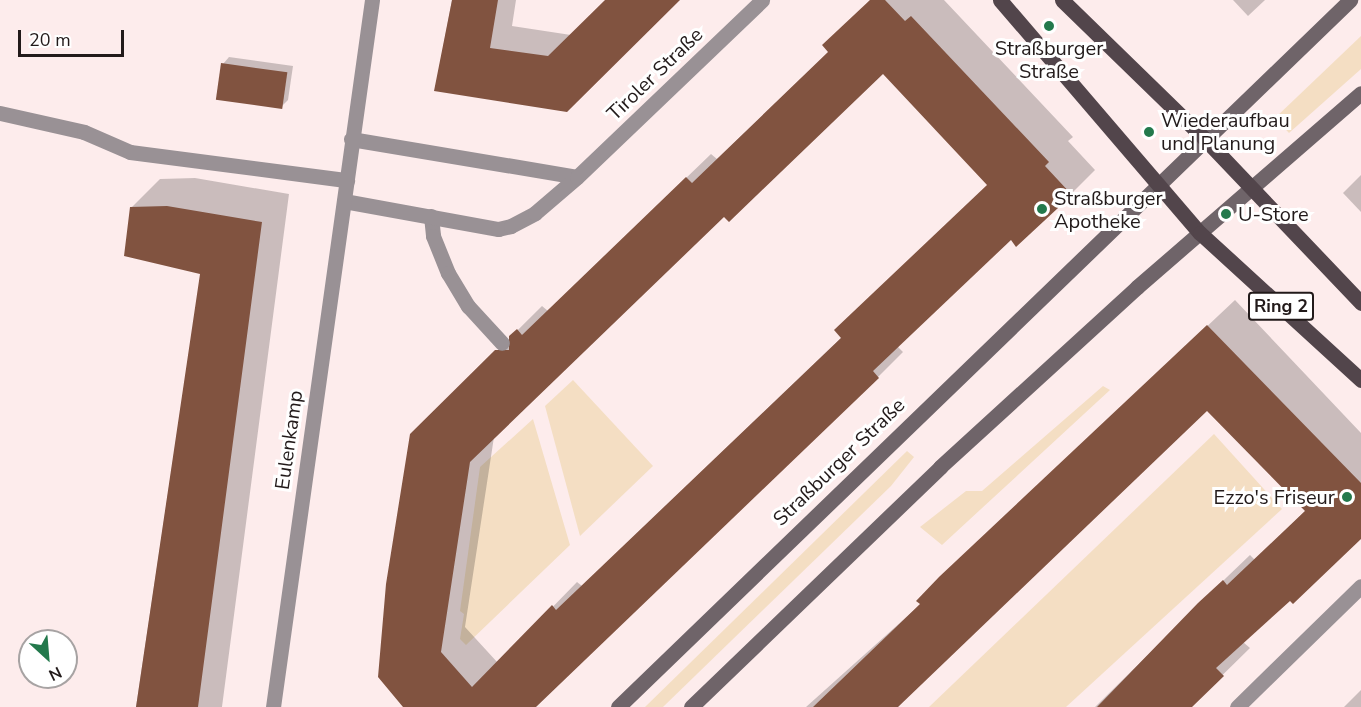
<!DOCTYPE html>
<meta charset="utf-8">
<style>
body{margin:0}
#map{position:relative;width:1361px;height:707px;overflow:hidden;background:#fdecec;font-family:"Nunito Sans",sans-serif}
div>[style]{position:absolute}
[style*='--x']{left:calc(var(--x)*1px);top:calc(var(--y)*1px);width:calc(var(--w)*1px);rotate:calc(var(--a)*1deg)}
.green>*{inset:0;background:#f4dec3}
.shadow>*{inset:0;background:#0003}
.building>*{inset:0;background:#815340;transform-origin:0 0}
.lane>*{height:15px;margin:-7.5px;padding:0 7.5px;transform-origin:7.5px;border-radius:7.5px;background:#999195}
.street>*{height:15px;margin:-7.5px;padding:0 7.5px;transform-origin:7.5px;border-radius:7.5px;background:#999195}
.secondary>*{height:15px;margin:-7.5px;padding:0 7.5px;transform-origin:7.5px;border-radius:7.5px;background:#6f6469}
.primary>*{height:15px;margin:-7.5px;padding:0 7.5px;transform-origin:7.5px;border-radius:7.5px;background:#52454b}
.dots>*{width:16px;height:16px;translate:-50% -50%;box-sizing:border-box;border:3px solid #fff;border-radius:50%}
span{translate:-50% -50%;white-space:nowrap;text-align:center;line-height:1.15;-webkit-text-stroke:6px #fff;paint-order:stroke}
.shield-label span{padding:2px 4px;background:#fff;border:2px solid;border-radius:4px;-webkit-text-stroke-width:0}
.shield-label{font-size:18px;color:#221a1a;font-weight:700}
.poi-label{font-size:20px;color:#221a1a}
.left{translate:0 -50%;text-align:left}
.right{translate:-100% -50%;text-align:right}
.street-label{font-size:20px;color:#221a1a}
.north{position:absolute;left:18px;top:629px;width:60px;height:60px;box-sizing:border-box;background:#fff;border:2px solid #a7a3a3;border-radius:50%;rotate:154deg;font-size:16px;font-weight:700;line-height:24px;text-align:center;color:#221a1a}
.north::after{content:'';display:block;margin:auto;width:21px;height:27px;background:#23794c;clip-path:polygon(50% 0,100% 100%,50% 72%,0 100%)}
.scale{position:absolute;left:18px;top:30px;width:106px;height:27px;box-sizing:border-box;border:3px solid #221a1a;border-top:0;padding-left:8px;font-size:18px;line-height:21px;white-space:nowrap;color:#221a1a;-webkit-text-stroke:4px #fff;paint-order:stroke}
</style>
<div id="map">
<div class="green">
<div style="clip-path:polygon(1361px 36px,1361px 69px,1289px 133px,1275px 118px)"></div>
<div style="clip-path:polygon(573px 380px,653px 466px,580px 536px,545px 406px)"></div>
<div style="clip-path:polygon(1103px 386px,1110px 390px,942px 545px,920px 527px,966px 491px,982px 491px)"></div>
<div style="clip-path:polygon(533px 419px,570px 545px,466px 645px,460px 639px,464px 614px,460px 611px,480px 467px)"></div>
<div style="clip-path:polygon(1214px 434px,1282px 509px,1066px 707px,929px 707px)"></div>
<div style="clip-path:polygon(907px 451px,914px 457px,891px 486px,663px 707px,645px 707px)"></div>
</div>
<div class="shadow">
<div style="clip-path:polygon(452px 0,516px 0,512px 26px,571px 35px,606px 0,678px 0,566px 110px,435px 90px)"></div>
<div style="clip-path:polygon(evenodd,870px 0,944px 0,1073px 137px,1068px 141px,1095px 170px,1071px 194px,1011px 238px,897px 346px,903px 352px,878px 377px,532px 707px,405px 707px,412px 435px,542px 306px,548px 311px,711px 154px,717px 159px,829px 52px,870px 0,883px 72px,989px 184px,842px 337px,582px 586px,577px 582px,498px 663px,465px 627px,494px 437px,725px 215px,883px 72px)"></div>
<div style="clip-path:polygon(1233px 0,1265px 0,1248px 16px)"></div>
<div style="clip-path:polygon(229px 57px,293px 66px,288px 100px,281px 107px,223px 64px)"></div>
<div style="clip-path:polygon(1361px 175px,1361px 212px,1343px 193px)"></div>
<div style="clip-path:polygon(195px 178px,289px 194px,222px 707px,136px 707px,201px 273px,132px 207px,160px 179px)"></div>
<div style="clip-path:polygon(1235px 300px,1361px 433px,1361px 537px,1243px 642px,1250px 648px,1190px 707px,1095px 707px,1227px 577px,1250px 555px,1255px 560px,1306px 510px,1207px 409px,896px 707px,806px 707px,922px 603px,968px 551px)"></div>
<div style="clip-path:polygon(1361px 690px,1361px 707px,1344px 707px)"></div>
</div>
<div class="building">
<div style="clip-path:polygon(452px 0,498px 0,490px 48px,548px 56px,605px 0,680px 0,567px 112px,434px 91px)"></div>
<div style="clip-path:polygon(evenodd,870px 0,885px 0,905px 21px,911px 16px,1049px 162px,1045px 166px,1072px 195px,1016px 247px,1011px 240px,873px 371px,879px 378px,536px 707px,403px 707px,378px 677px,386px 584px,410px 434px,495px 350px,509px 350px,509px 336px,517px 329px,522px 335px,686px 177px,692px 183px,828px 52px,822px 45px,870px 0,883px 74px,987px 185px,834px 330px,841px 338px,556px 610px,552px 605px,472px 687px,441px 652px,470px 462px,724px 217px,729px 222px,883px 74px)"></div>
<div style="left:221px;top:63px;width:67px;height:37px;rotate:8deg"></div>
<div style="clip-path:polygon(167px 206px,262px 222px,198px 707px,136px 707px,200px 274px,124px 256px,130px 207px)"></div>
<div style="clip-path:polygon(1207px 325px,1361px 483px,1361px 539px,1293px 604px,1290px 601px,1216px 668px,1224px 676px,1192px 707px,1097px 707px,1198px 603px,1223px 580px,1227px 585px,1305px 511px,1207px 411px,898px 707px,813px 707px,920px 604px,916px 601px,939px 577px)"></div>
</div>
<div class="lane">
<div style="--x:431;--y:216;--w:20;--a:84"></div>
<div style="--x:433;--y:236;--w:40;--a:68"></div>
<div style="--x:448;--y:273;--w:39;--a:59"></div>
<div style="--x:468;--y:306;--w:50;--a:47.4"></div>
</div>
<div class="street">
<div style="--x:0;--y:113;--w:86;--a:12.7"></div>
<div style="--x:84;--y:132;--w:50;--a:23.5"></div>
<div style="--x:130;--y:152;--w:219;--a:7.4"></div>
<div style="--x:351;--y:139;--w:229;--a:9.5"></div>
<div style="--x:344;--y:201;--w:157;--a:10.3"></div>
<div style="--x:498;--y:229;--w:13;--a:-13"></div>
<div style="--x:511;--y:226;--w:27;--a:-28"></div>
<div style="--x:535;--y:213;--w:55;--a:-40.6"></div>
<div style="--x:577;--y:177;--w:256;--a:-43.7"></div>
<div style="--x:273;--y:707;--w:714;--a:-82.03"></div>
<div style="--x:1237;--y:707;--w:173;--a:-44.3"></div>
</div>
<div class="secondary">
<div style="--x:618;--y:707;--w:1018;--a:-44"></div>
<div style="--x:691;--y:707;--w:346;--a:-43.9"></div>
<div style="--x:940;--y:467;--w:267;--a:-42.4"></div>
<div style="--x:1137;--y:287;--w:296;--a:-40.9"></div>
</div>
<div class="primary">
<div style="--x:1000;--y:0;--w:307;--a:49.4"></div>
<div style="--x:1200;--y:233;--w:218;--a:42.4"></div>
<div style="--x:1062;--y:0;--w:198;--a:44.2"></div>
<div style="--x:1204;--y:138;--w:228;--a:46.4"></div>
</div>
<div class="dots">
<div style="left:1049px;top:26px;background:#23794c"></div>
<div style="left:1149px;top:132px;background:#23794c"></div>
<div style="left:1042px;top:209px;background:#23794c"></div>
<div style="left:1226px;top:214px;background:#23794c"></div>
<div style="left:1347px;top:497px;background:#23794c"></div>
</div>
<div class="shield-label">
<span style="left:1281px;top:306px">Ring 2</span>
</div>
<div class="poi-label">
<span style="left:1049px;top:60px">Straßburger<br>Straße</span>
<span class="left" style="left:1161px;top:132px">Wiederaufbau<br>und Planung</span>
<span class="left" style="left:1054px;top:210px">Straßburger<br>Apotheke</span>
<span class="left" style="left:1238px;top:214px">U-Store</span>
<span class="right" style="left:1335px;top:497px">Ezzo's Friseur</span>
</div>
<div class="street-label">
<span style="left:655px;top:74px;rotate:-44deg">Tiroler Straße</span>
<span style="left:289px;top:440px;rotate:-82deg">Eulenkamp</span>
<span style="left:839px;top:462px;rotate:-44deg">Straßburger Straße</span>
</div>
<div class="north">N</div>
<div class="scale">20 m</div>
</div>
